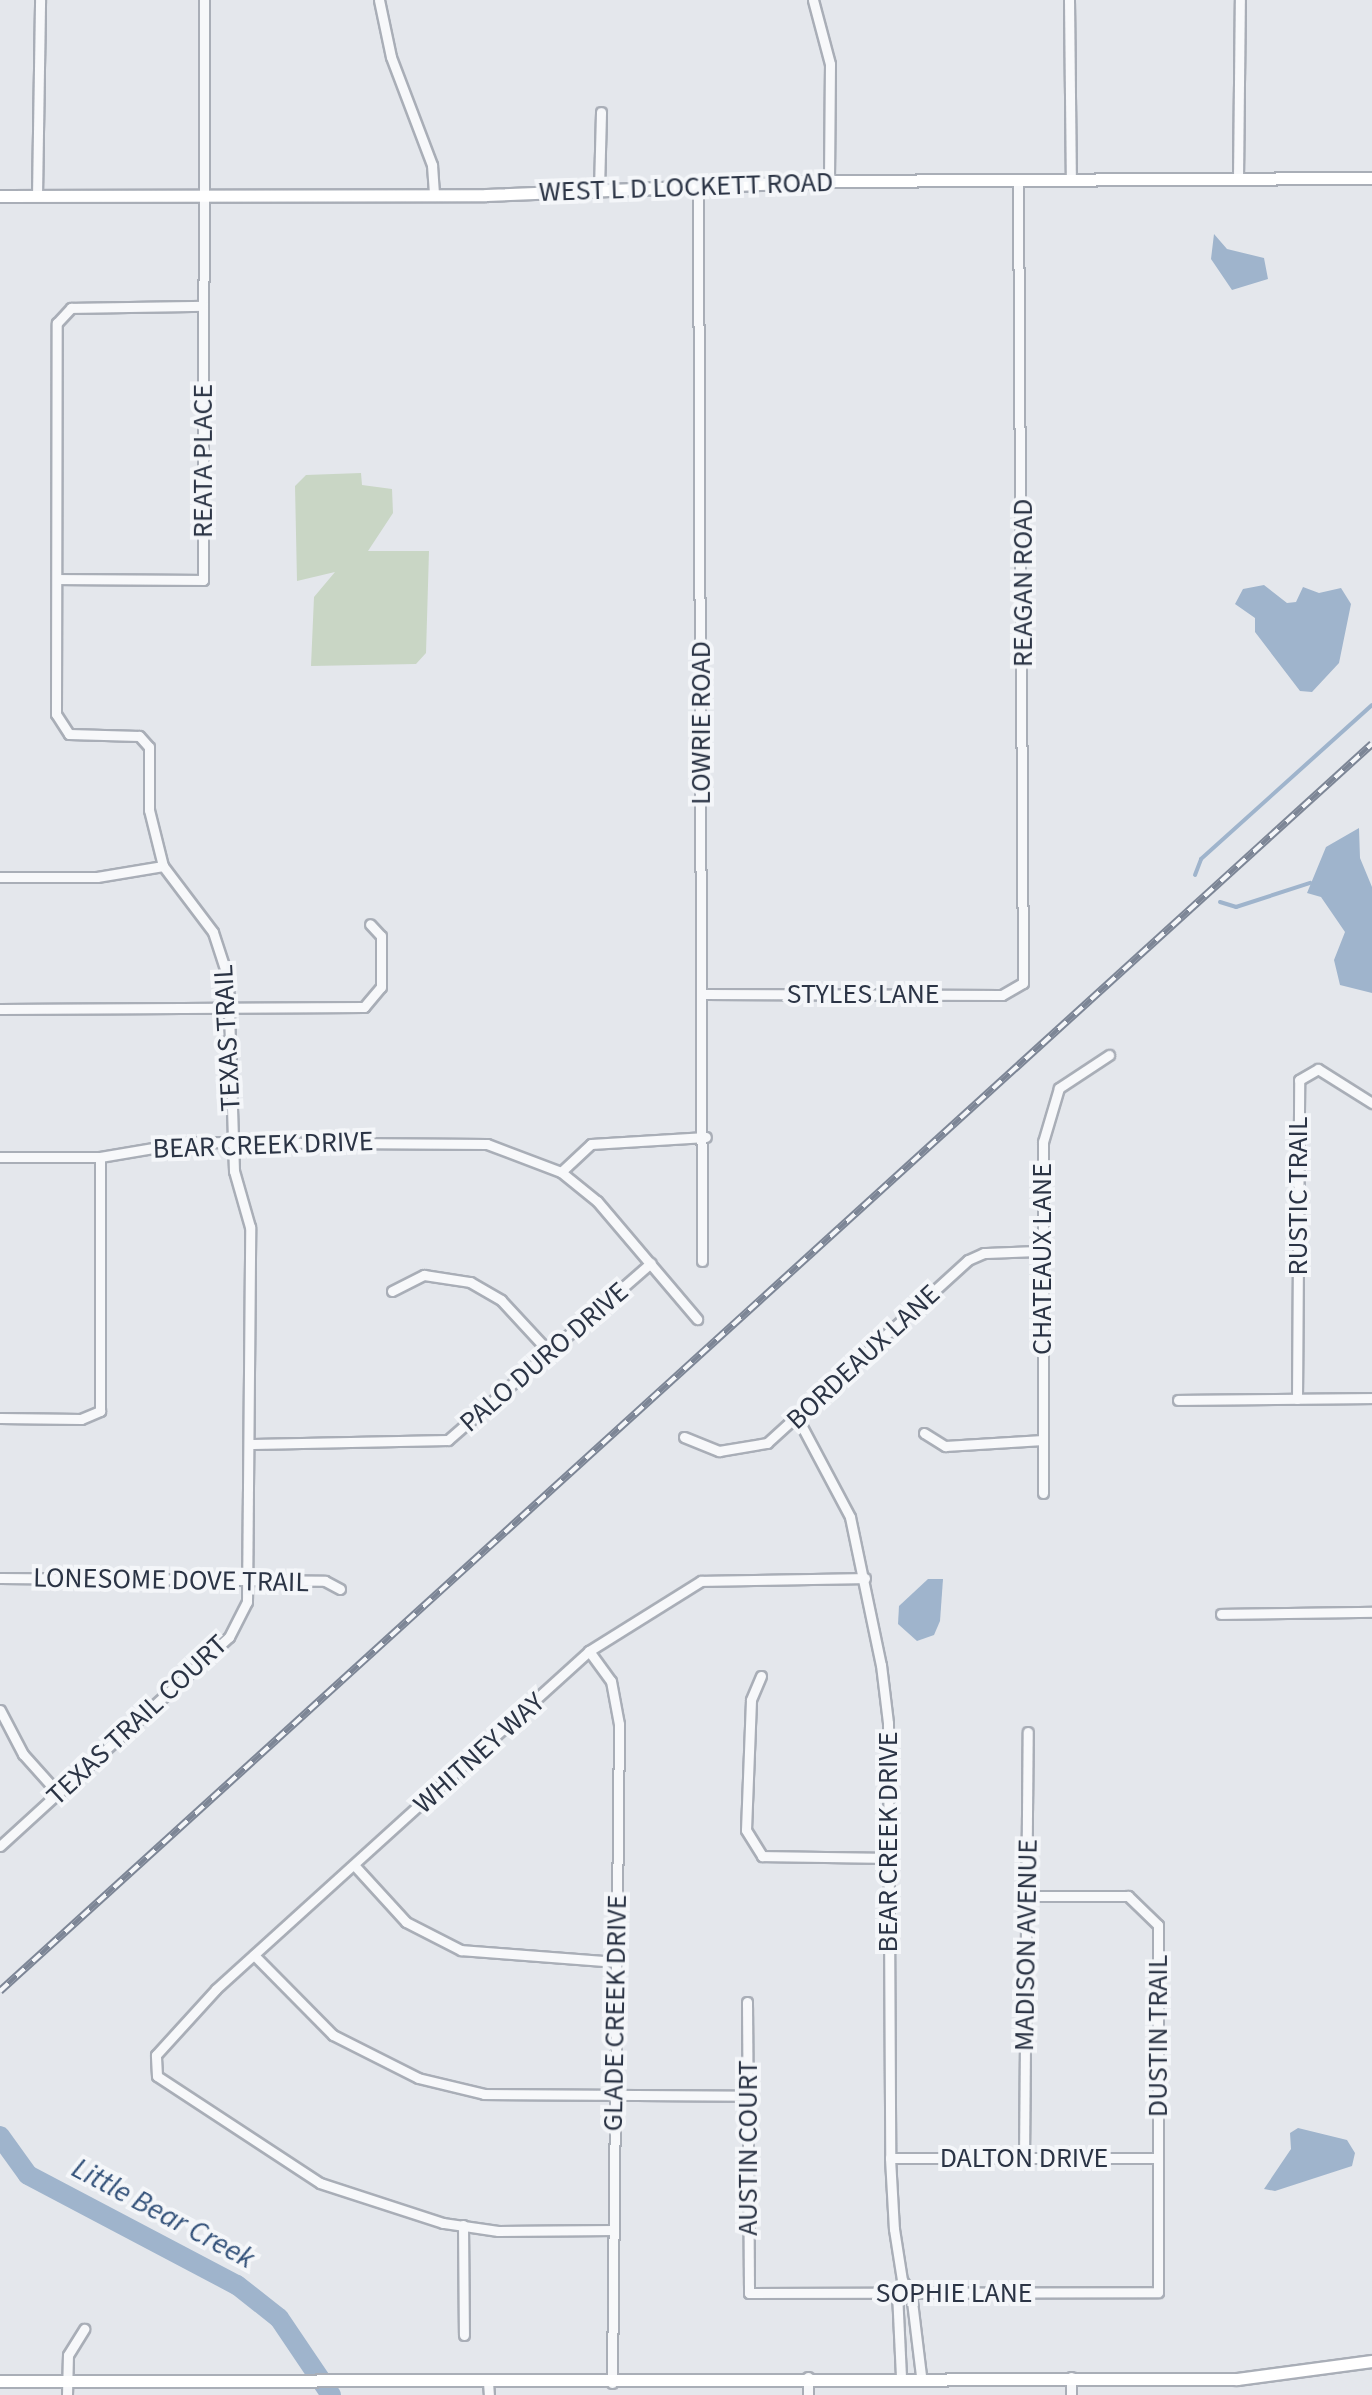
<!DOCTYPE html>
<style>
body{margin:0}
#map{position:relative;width:1372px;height:2395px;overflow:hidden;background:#e4e7ec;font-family:"Source Sans 3",sans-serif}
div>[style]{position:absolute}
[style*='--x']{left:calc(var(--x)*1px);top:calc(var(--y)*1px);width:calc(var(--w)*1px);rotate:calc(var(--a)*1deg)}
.green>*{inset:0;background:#c9d6c5}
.water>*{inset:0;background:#9fb4cc}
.stream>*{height:4px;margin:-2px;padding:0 2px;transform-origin:2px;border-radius:2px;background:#9fb4cc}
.river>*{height:20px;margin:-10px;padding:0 10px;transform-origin:10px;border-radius:10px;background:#9fb4cc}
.roads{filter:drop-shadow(2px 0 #a9aeb7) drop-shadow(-2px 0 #a9aeb7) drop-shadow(0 2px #a9aeb7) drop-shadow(0 -2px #a9aeb7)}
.street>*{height:9px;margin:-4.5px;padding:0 4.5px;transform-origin:4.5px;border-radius:4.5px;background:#f7f8fa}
.secondary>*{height:11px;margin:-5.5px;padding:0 5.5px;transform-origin:5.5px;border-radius:5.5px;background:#fff}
.rail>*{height:8px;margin-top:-4px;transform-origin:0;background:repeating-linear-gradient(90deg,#f4f6f9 0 11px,#7d8696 0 22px);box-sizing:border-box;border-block:2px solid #7d8696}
span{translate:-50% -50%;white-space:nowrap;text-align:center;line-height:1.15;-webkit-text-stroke:8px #f4f6f9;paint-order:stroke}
.street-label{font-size:28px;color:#2b3445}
.water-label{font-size:30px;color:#34527a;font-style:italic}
</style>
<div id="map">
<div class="green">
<div style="clip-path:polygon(361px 473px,362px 485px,392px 489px,393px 513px,368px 551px,429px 551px,426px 653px,416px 664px,311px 666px,314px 597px,335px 572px,297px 581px,295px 486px,306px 475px)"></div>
</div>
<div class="water">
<div style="clip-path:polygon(1214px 234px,1227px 249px,1264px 258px,1268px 279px,1232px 290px,1211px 259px)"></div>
<div style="clip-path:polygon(1264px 585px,1287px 603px,1296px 602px,1303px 587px,1319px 593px,1341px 588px,1351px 604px,1339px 663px,1312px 692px,1300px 691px,1255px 632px,1255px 618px,1235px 604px,1243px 589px)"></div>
<div style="clip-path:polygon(1359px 828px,1360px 858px,1372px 887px,1372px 993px,1340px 985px,1334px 960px,1345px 932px,1321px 897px,1307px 893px,1326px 847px)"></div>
<div style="clip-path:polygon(928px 1579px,943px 1579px,940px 1621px,934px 1635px,917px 1641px,898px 1624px,899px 1606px)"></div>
<div style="clip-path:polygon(1298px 2128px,1347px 2140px,1355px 2153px,1352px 2166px,1275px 2191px,1264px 2189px,1291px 2149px,1290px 2133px)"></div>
</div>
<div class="stream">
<div style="--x:1195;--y:875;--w:17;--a:-69"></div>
<div style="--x:1201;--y:859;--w:230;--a:-42"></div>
<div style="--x:1220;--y:902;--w:17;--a:17"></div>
<div style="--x:1236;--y:907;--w:78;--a:-18"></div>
</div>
<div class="river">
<div style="--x:0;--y:2136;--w:48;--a:54.3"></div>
<div style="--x:28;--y:2175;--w:236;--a:27.8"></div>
<div style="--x:237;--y:2285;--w:53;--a:38.2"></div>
<div style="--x:279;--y:2318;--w:93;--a:56"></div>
</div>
<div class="roads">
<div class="street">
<div style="--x:379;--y:0;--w:58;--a:78.1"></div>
<div style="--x:391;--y:57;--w:116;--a:69.2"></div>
<div style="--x:432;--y:165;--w:30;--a:86"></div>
<div style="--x:813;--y:0;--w:66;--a:75.1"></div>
<div style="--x:830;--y:64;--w:117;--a:90.5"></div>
<div style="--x:1069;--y:0;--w:181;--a:89.4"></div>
<div style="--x:1238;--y:179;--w:179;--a:-89.4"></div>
<div style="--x:698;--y:184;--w:1077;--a:89.79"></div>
<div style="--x:599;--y:189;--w:77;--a:-88.5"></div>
<div style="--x:37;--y:196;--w:196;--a:-89.1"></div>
<div style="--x:57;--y:579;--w:146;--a:0.4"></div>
<div style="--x:203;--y:580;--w:580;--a:-89.9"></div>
<div style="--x:0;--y:877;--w:97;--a:0"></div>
<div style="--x:97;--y:877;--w:67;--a:-9.5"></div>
<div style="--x:703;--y:994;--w:299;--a:0.2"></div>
<div style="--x:1002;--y:995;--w:24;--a:-30"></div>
<div style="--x:1023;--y:983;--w:803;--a:-90.36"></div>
<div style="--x:0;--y:1009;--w:364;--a:-0.3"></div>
<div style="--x:364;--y:1007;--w:26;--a:-50"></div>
<div style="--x:381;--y:987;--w:51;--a:-90"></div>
<div style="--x:381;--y:936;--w:16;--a:-133"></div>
<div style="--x:0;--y:1157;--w:100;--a:0"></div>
<div style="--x:100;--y:1157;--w:90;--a:-9.6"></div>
<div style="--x:189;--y:1142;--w:298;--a:0.4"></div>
<div style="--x:487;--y:1144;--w:79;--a:20.7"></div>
<div style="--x:561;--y:1172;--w:46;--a:38.9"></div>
<div style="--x:597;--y:1201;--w:155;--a:49.7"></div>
<div style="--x:561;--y:1172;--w:41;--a:-43"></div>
<div style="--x:591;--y:1144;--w:115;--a:-3.5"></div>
<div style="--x:392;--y:1291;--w:36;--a:-27"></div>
<div style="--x:424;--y:1275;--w:47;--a:8.7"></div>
<div style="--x:470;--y:1282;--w:36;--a:30"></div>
<div style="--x:501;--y:1300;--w:72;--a:47.2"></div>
<div style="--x:1297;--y:1399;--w:319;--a:-89.6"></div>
<div style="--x:1299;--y:1080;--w:22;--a:-30"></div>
<div style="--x:1318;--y:1069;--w:64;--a:32.2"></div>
<div style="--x:1178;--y:1400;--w:194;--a:-0.6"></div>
<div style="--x:0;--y:1418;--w:81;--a:0.7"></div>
<div style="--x:81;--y:1419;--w:21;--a:-23"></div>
<div style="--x:100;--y:1411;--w:254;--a:-90"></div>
<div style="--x:798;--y:1419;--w:111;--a:62"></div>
<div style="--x:850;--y:1517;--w:151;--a:78.2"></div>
<div style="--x:881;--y:1665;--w:58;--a:83.1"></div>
<div style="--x:888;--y:1723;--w:435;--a:89.7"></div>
<div style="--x:890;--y:2158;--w:71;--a:86.8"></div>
<div style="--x:894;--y:2229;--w:52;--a:81.1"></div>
<div style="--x:902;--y:2280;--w:16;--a:55"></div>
<div style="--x:911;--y:2293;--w:84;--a:83.1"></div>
<div style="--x:924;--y:1433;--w:25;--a:32"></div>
<div style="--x:945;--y:1446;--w:98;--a:-3.5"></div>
<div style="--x:684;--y:1437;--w:38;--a:22"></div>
<div style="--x:719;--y:1451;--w:49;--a:-9.5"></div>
<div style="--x:767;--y:1443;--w:272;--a:-42.3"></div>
<div style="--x:968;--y:1260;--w:17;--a:-24"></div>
<div style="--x:984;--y:1253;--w:55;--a:-2.1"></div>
<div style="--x:253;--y:1444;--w:195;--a:-1.2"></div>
<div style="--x:448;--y:1440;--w:269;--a:-41.1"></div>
<div style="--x:1043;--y:1493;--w:351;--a:-90"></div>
<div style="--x:1043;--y:1142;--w:56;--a:-73.5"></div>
<div style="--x:1059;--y:1088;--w:60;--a:-33.4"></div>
<div style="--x:0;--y:1578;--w:325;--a:0.5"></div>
<div style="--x:325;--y:1581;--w:17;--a:28"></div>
<div style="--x:1221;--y:1614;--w:151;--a:-0.8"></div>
<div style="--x:589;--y:1651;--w:37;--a:54"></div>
<div style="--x:611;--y:1681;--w:44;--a:79.5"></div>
<div style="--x:619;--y:1724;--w:659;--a:90.61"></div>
<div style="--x:761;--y:1676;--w:26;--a:113"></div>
<div style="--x:751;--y:1700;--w:130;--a:92.2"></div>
<div style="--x:746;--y:1830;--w:31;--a:58"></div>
<div style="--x:762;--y:1856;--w:126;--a:0.9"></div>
<div style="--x:0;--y:1710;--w:50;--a:62.4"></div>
<div style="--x:23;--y:1754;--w:52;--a:48.1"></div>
<div style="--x:0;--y:1846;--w:310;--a:-42.4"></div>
<div style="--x:229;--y:1637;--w:39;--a:-63"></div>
<div style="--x:247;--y:1602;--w:375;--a:-89.5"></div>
<div style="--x:250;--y:1227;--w:58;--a:-105.9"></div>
<div style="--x:234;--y:1171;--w:193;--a:-91.8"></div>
<div style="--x:228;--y:978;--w:48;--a:-108.1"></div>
<div style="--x:213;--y:932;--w:83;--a:-127.1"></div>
<div style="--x:163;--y:866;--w:58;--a:-104"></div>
<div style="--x:149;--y:810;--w:63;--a:-90"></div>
<div style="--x:149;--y:747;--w:15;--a:-132"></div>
<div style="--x:139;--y:736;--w:70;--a:-178.4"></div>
<div style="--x:69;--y:734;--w:24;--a:-123"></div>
<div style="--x:56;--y:714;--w:391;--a:-89.9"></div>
<div style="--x:57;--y:323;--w:21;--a:-47"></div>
<div style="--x:71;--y:308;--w:132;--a:-0.9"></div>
<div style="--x:354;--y:1865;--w:77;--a:47.6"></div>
<div style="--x:406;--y:1922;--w:62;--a:27"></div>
<div style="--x:461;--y:1950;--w:155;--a:4.4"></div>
<div style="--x:254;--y:1955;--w:112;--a:45.4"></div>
<div style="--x:333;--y:2035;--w:95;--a:26.8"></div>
<div style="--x:418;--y:2078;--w:68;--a:13.6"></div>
<div style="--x:484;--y:2094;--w:264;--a:0.4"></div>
<div style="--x:747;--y:2002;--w:291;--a:89.6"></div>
<div style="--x:749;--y:2293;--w:409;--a:-0.1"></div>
<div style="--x:1158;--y:2292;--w:367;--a:-90"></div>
<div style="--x:1158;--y:1925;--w:42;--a:-136"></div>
<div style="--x:1128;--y:1896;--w:101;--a:180"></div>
<div style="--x:890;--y:2158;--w:267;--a:0"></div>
<div style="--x:1024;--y:2158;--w:426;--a:-89.5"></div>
<div style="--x:463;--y:2225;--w:110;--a:89.5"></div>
<div style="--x:613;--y:2230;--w:115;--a:179.5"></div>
<div style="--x:498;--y:2231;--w:56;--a:-171.7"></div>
<div style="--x:443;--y:2223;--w:129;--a:-162"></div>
<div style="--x:320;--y:2183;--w:195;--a:-146.7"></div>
<div style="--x:157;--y:2076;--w:21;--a:-93"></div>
<div style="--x:156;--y:2055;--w:89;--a:-47.7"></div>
<div style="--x:216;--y:1989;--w:503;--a:-42.18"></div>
<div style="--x:589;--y:1651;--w:132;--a:-32"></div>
<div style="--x:701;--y:1581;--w:164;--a:-1"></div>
<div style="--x:897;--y:2292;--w:84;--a:87.3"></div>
<div style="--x:808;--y:2377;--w:18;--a:90"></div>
<div style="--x:1071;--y:2377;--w:18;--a:90"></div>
<div style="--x:488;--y:2382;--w:13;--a:86"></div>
<div style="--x:67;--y:2395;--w:40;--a:-88.6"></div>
<div style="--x:68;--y:2355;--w:31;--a:-58"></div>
</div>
<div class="secondary">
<div style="--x:0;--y:196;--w:486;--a:-0.1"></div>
<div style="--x:486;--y:195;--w:343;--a:-2.3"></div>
<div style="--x:829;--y:181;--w:543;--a:-0.32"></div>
<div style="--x:0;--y:2381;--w:1237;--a:-0.09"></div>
<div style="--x:1237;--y:2379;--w:136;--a:-7.6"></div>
</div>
</div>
<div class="rail">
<div style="--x:0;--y:1991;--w:1854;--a:-42.27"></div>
</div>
<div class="street-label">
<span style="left:686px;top:187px;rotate:-2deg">WEST L D LOCKETT ROAD</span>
<span style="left:203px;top:461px;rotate:-90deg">REATA PLACE</span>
<span style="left:1023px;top:583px;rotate:-90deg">REAGAN ROAD</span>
<span style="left:701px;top:723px;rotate:-90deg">LOWRIE ROAD</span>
<span style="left:863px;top:994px">STYLES LANE</span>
<span style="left:227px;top:1038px;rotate:-93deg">TEXAS TRAIL</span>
<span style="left:263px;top:1145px;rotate:-2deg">BEAR CREEK DRIVE</span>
<span style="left:1298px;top:1196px;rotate:-90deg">RUSTIC TRAIL</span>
<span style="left:1042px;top:1259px;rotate:-90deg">CHATEAUX LANE</span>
<span style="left:544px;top:1357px;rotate:-41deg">PALO DURO DRIVE</span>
<span style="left:863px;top:1357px;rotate:-43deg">BORDEAUX LANE</span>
<span style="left:171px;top:1580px;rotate:1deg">LONESOME DOVE TRAIL</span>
<span style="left:137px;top:1720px;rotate:-43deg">TEXAS TRAIL COURT</span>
<span style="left:479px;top:1753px;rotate:-42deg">WHITNEY WAY</span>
<span style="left:888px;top:1842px;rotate:-90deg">BEAR CREEK DRIVE</span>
<span style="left:1026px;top:1945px;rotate:-89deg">MADISON AVENUE</span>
<span style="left:615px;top:2013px;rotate:-89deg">GLADE CREEK DRIVE</span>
<span style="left:1158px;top:2036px;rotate:-90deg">DUSTIN TRAIL</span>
<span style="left:748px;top:2148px;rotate:-90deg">AUSTIN COURT</span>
<span style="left:1024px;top:2158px">DALTON DRIVE</span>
<span style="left:954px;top:2293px">SOPHIE LANE</span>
</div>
<div class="water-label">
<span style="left:163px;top:2214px;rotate:28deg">Little Bear Creek</span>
</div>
</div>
